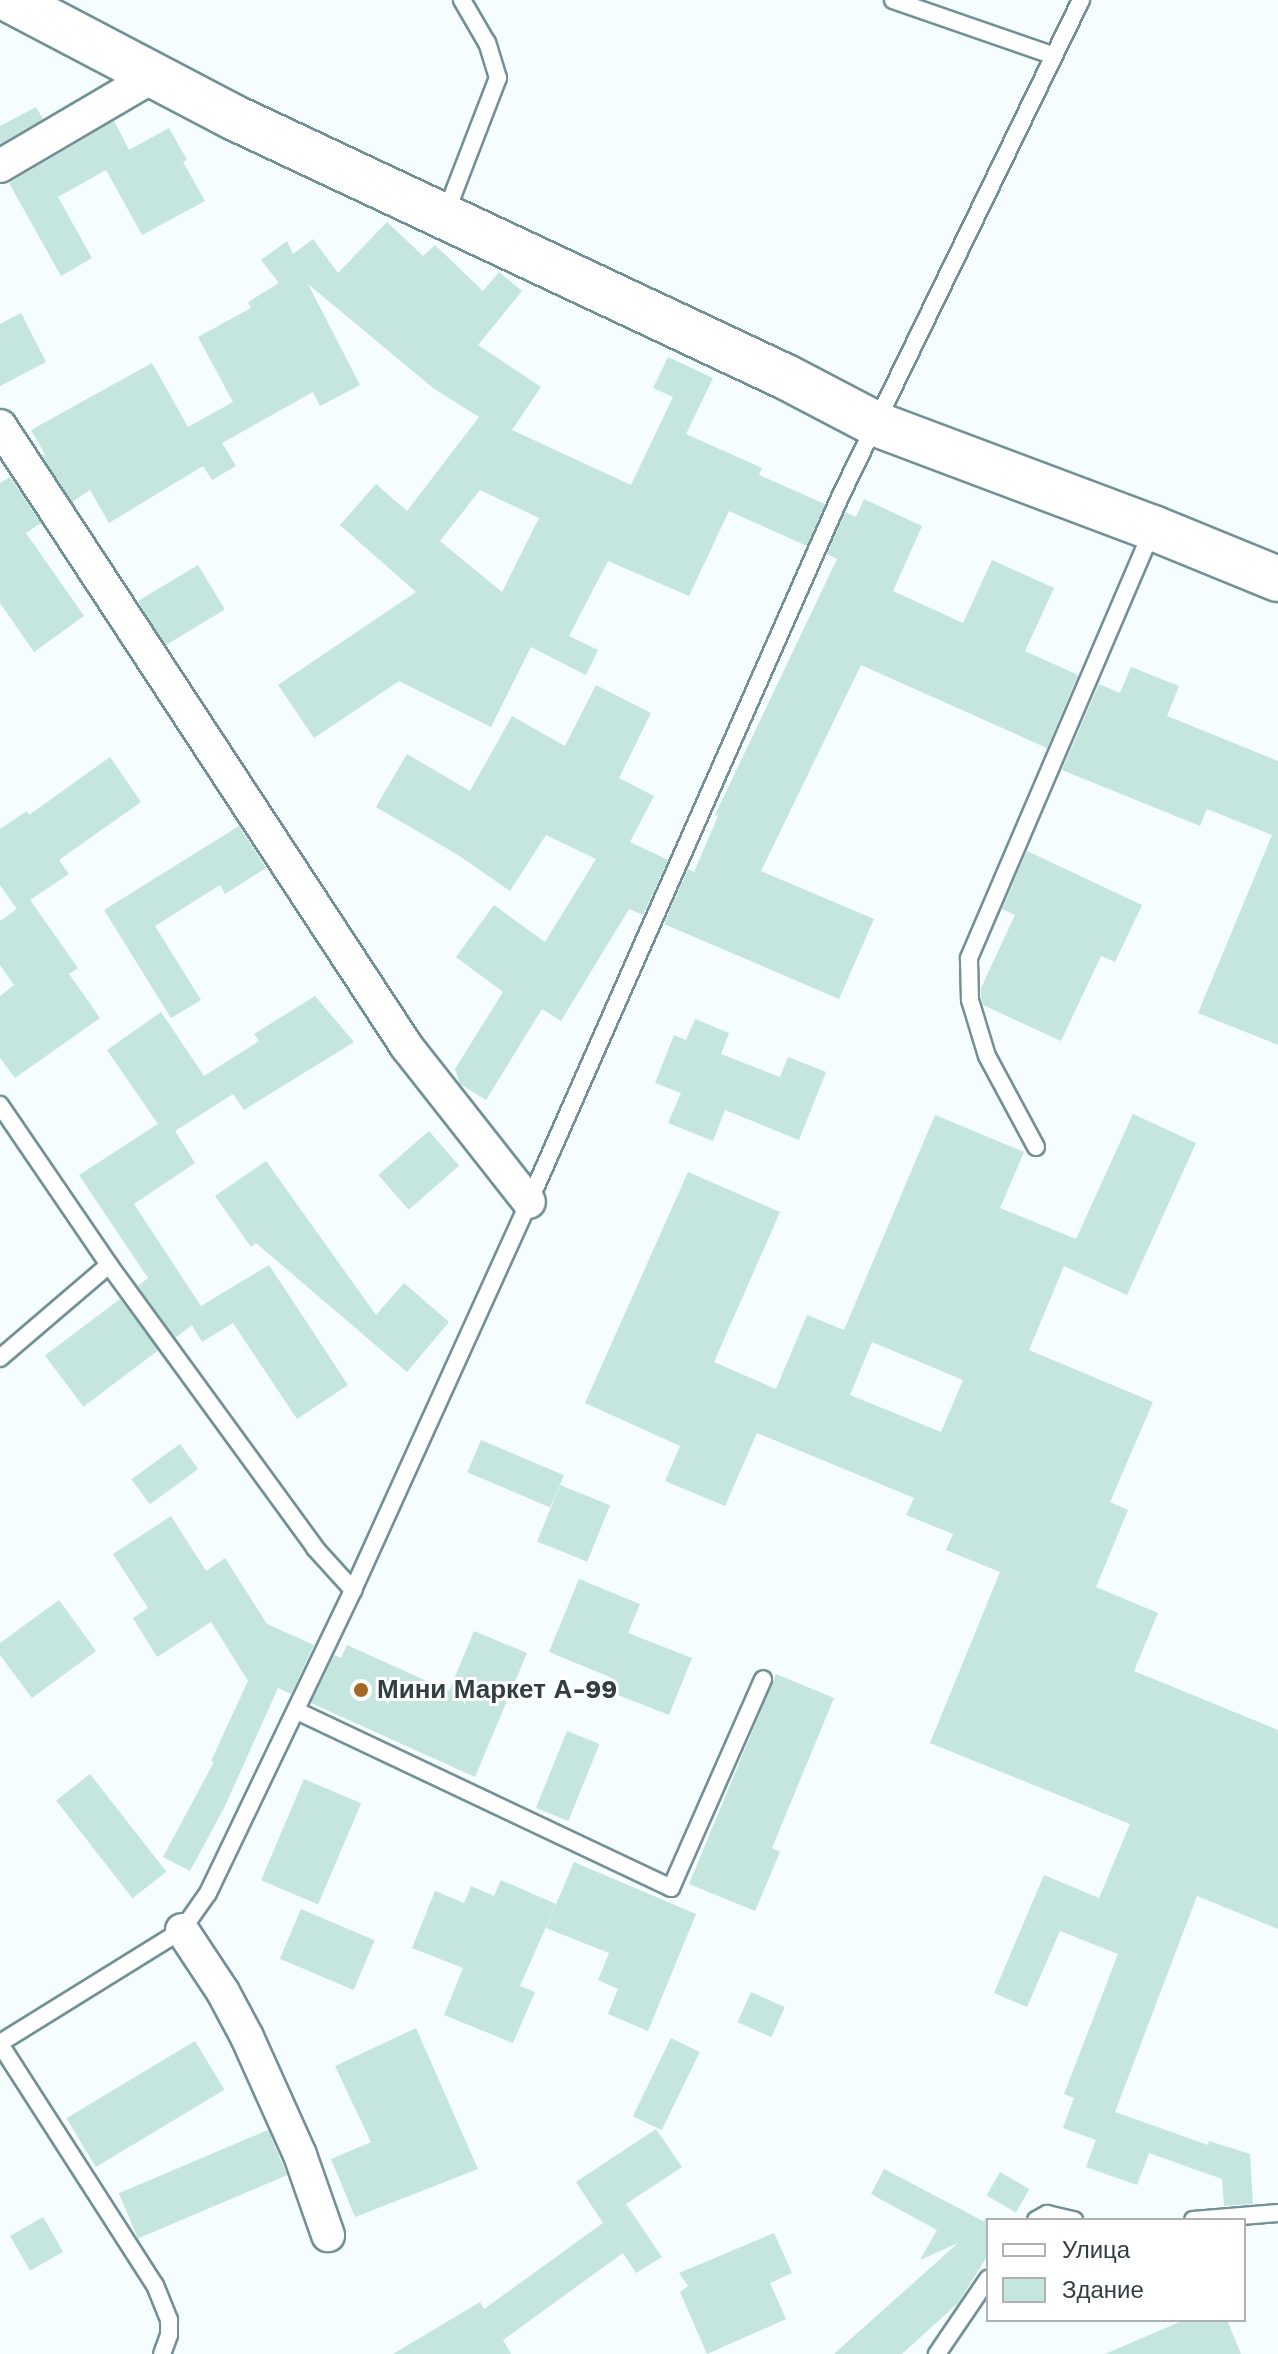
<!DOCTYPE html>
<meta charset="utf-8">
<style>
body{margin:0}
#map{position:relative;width:1278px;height:2354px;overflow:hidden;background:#f6fdfe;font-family:"Work Sans",sans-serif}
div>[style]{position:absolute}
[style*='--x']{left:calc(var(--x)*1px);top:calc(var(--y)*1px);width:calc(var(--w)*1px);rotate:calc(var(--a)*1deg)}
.building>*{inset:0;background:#c5e5df;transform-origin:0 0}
.roads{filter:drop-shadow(2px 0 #729196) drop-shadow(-2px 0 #729196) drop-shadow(0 2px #729196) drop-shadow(0 -2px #729196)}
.lane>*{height:16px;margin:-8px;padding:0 8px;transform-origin:8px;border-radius:8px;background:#fff}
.street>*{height:32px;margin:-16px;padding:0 16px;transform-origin:16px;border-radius:16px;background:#fff}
.secondary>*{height:44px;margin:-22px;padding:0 22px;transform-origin:22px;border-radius:22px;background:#fff}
.dots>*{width:22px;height:22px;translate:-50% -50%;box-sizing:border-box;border:4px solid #fff;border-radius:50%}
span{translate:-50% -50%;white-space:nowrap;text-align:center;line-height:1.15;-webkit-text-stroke:6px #fff;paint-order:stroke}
.poi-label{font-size:26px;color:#323f41;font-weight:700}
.left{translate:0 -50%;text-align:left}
.legend{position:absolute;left:986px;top:2218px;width:260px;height:104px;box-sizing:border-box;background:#fff;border:2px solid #adb2b3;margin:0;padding:10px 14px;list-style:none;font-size:24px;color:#323f41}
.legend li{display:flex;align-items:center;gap:16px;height:40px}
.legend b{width:40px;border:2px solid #adb2b3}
</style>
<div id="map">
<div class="building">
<div style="clip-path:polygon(36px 107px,43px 119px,0 144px,0 126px)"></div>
<div style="clip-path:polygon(114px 121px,129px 150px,169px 128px,187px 160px,183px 162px,205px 201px,142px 235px,106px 170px,58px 197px,92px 258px,61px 276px,9px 183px)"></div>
<div style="clip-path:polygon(evenodd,387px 222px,423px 256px,435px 245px,483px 291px,499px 272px,522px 291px,478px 345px,541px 387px,512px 430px,631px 485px,673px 397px,653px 388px,668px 357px,713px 378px,686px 434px,762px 468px,759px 475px,825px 504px,807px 546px,729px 511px,689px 596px,608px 561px,569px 636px,598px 650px,586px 675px,531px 647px,491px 727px,399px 681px,314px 738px,278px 685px,416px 592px,340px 525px,376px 484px,407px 511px,479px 417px,433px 388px,308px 284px,360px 385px,320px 406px,313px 392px,222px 443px,236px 466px,212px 480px,203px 466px,109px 523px,90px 490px,72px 502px,42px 456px,45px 454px,31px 430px,152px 363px,188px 427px,233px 402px,198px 337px,251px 308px,248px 302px,279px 283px,261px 260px,287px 241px,293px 254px,313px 239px,338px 273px,387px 222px,480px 490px,539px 518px,502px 592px,440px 541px,480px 490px)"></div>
<div style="clip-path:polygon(21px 313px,46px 362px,0 386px,0 324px)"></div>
<div style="clip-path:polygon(10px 477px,41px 523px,26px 533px,84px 616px,34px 652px,0 603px,0 483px)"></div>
<div style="clip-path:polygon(864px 499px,922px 526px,893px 591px,963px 623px,992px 560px,1054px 588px,1025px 651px,1078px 675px,1047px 748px,861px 665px,761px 871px,874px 919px,839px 999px,664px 924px,688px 869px,694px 872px,718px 816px,715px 815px,837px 559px,827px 554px,845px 512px,856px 517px)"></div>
<div style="left:198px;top:565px;width:52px;height:70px;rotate:59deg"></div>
<div style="clip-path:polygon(1131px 667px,1179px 686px,1167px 716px,1278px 761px,1278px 1045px,1198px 1013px,1272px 835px,1207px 809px,1200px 826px,1062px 770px,1099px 684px,1120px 693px)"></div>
<div style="clip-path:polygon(596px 685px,651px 713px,619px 778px,654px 796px,630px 842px,668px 860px,643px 915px,629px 909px,561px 1021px,542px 1009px,486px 1100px,460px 1084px,455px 1069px,503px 992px,456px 957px,494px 905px,545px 942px,596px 859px,546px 835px,510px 891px,458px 855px,376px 807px,407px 754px,470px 791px,512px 716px,565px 746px)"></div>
<div style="clip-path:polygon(110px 757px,141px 802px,59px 860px,69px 874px,30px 900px,78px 968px,69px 974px,100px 1018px,15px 1078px,0 1058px,0 996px,14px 985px,0 965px,0 921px,17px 909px,0 885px,0 829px,27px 811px,29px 815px)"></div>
<div style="clip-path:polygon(239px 826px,266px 868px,225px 894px,220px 885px,155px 926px,201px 1000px,171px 1018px,104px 910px)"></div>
<div style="clip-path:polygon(1027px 851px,1142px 905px,1115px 962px,1101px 956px,1061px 1041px,983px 1005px,981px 998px,981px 988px,1015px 915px,1002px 909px)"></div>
<div style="clip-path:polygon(315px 996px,354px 1042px,244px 1110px,233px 1094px,175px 1131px,195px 1163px,134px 1204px,201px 1306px,269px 1265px,348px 1385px,297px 1419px,233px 1323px,202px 1342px,192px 1325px,175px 1338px,138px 1286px,148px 1278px,79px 1175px,158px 1124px,107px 1050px,161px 1012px,204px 1076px,259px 1041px,254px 1034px)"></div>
<div style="clip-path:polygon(695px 1019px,729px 1033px,721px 1054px,780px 1077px,788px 1057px,826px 1072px,799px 1140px,725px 1110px,713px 1141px,668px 1123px,681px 1093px,655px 1083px,674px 1035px,686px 1040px)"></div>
<div style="clip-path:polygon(evenodd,1133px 1114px,1196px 1143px,1127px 1295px,1064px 1266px,1029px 1350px,1153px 1402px,1110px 1502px,1128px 1510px,1096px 1587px,1158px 1613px,1134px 1671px,1278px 1730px,1278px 1929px,1197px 1896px,1115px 2112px,1208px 2145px,1209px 2141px,1250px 2154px,1253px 2204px,1224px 2206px,1222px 2179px,1149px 2153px,1137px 2185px,1086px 2167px,1096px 2140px,1063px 2128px,1074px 2098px,1064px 2094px,1118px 1954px,1060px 1931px,1027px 2007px,994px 1993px,1044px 1875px,1099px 1898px,1130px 1824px,930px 1743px,1000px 1572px,946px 1550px,953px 1534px,906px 1515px,914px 1498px,757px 1433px,725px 1506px,665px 1481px,680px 1446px,585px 1403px,688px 1172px,780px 1212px,714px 1362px,776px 1389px,807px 1315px,844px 1330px,935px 1115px,1024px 1152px,1000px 1208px,1076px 1239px,1133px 1114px,872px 1342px,963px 1380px,941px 1432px,850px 1395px,872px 1342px)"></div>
<div style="left:429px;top:1131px;width:46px;height:67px;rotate:49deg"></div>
<div style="clip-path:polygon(266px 1161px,376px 1315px,404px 1283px,449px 1322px,407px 1372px,256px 1243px,251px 1247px,215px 1196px)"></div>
<div style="left:120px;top:1299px;width:64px;height:94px;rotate:53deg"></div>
<div style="left:481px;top:1440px;width:90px;height:35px;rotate:23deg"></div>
<div style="left:180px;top:1444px;width:31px;height:60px;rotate:54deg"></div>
<div style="left:560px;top:1485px;width:54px;height:61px;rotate:22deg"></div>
<div style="clip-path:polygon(171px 1516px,206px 1571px,225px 1558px,267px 1624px,314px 1645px,291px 1694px,278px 1688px,225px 1806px,190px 1871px,163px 1857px,214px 1762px,211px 1761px,248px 1681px,211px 1622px,157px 1657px,133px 1618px,148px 1608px,113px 1554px)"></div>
<div style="clip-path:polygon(579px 1579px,640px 1604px,628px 1633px,692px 1658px,669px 1715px,605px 1690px,610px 1677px,549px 1652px)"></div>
<div style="clip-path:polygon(59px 1600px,96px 1651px,32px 1698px,0 1655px,0 1643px)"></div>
<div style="clip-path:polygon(474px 1631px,527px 1653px,475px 1777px,311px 1703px,334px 1655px,341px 1658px,347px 1645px,449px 1691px)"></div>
<div style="clip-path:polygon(776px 1674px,834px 1698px,772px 1848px,780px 1852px,755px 1911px,689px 1884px)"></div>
<div style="left:567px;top:1731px;width:35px;height:83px;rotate:22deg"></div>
<div style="left:90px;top:1774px;width:124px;height:43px;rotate:52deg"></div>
<div style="left:304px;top:1779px;width:62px;height:110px;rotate:23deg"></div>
<div style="clip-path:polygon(574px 1862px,696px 1914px,648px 2031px,608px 2014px,618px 1989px,598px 1980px,609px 1953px,546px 1928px)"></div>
<div style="clip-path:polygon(501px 1880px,556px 1904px,520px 1986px,535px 1992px,513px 2043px,444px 2015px,463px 1968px,412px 1948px,435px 1891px,464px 1903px,471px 1886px,494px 1896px)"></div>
<div style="left:301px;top:1909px;width:80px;height:54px;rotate:23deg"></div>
<div style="left:751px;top:1992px;width:37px;height:33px;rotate:24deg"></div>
<div style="clip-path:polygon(416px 2028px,478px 2169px,355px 2217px,331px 2159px,371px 2142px,335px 2066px)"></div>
<div style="left:671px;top:2038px;width:32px;height:87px;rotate:26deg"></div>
<div style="left:195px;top:2041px;width:57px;height:150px;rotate:59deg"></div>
<div style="clip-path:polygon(656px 2129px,682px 2167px,626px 2204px,662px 2257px,636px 2273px,623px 2253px,503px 2340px,511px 2354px,393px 2354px,480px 2302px,484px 2309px,603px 2223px,576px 2182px)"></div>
<div style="left:268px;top:2130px;width:49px;height:162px;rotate:67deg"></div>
<div style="clip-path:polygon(884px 2169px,983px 2221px,988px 2217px,988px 2255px,958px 2303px,902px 2354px,834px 2354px,958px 2243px,920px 2260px,937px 2230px,871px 2194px)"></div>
<div style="left:1000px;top:2172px;width:34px;height:27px;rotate:30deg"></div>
<div style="left:43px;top:2217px;width:40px;height:38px;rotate:60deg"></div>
<div style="clip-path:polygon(774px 2233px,792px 2273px,770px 2283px,786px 2319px,707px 2354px,680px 2292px,688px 2286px,679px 2273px)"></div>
<div style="clip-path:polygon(1184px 2320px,1227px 2320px,1241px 2354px,1105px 2354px)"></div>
</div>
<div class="roads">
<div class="lane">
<div style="--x:893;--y:0;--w:168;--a:19.1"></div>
<div style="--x:445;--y:215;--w:147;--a:-68.9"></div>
<div style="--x:498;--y:78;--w:37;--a:-107"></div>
<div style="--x:487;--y:43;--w:50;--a:-120.2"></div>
<div style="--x:0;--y:1105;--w:194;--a:55.7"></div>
<div style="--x:109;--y:1265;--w:350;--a:53.9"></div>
<div style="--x:315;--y:1548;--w:57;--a:47.9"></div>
<div style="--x:353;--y:1590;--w:426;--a:-65.6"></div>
<div style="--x:529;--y:1202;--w:773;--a:-66.19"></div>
<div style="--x:841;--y:495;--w:550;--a:-64.13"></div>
<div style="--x:1036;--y:1147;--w:103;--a:-118.3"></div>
<div style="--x:987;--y:1056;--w:59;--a:-106.9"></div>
<div style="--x:970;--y:1000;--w:42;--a:-91.4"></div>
<div style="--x:969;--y:958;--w:467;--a:-66.8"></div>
<div style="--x:0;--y:1358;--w:143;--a:-40.5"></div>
<div style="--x:297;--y:1711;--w:414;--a:25.3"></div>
<div style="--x:671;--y:1888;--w:228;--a:-66.2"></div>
<div style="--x:0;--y:2043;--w:214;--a:-31.8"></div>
<div style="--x:182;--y:1930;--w:45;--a:-54.9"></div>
<div style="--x:208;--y:1893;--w:336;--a:-64.4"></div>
<div style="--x:0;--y:2044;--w:287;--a:57.3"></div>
<div style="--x:155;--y:2285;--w:38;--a:68"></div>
<div style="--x:169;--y:2320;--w:15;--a:90"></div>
<div style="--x:169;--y:2335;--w:20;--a:110"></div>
<div style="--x:1036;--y:2220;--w:13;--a:-29"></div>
<div style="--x:1047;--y:2214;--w:28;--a:13"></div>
<div style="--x:1193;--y:2220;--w:85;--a:-4.7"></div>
<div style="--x:937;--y:2354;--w:91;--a:-55.8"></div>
</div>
<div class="street">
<div style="--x:0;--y:166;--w:182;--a:-30.4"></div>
<div style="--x:0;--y:426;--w:742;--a:56.76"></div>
<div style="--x:407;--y:1047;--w:197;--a:51.8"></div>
<div style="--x:182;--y:1930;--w:74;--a:56.5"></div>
<div style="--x:223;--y:1992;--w:51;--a:61.9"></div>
<div style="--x:247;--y:2037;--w:129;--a:65.8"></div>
<div style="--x:300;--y:2155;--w:85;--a:70.7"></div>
</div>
<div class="secondary">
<div style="--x:10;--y:0;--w:254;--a:27.7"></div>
<div style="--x:235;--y:118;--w:609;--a:25.18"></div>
<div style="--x:786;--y:377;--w:102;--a:27.6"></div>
<div style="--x:876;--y:424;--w:296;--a:20.6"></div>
<div style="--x:1153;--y:528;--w:135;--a:22.2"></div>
</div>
</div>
<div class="dots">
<div style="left:361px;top:1690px;background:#9f6823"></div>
</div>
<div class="poi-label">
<span class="left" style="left:377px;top:1690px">Мини Маркет А-99</span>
</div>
<ul class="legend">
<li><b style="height:10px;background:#fff"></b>Улица</li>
<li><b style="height:22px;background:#c5e5df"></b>Здание</li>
</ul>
</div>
